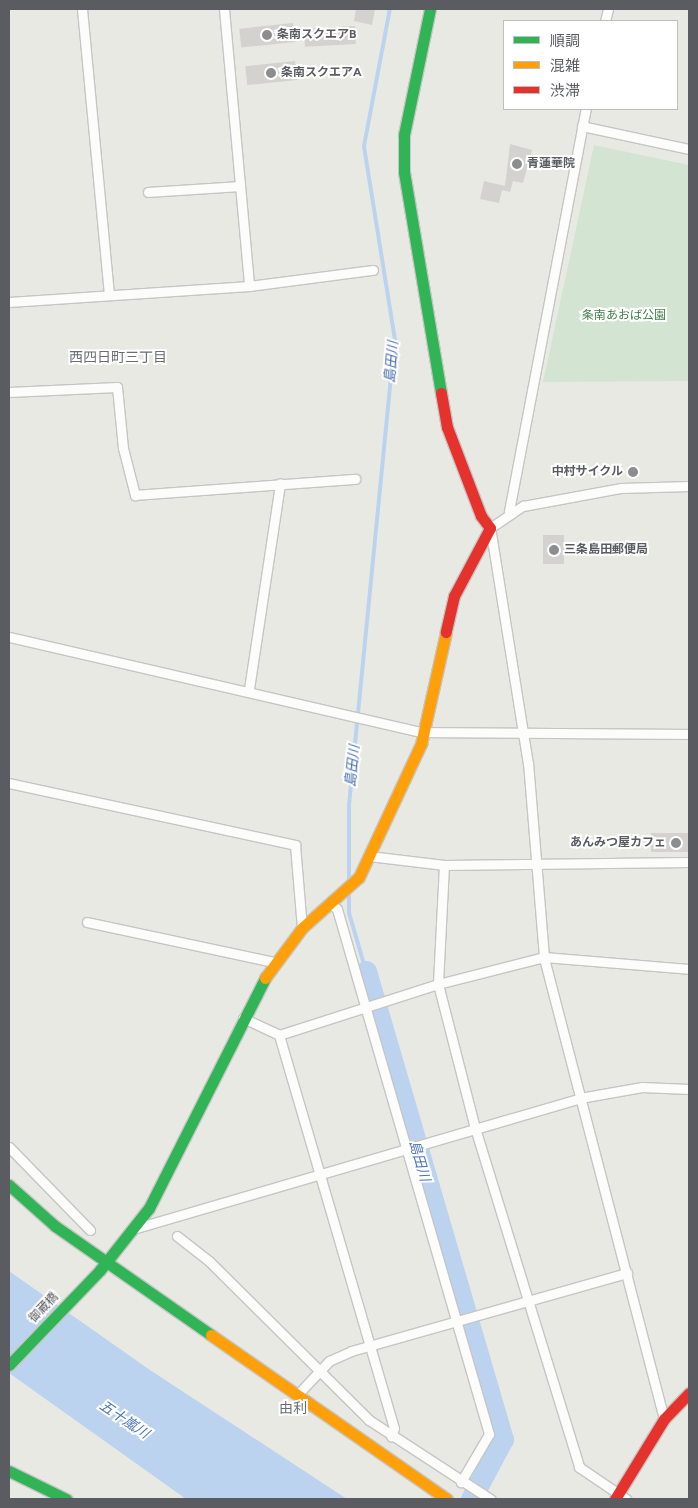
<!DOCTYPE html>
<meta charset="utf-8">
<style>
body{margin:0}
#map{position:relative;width:698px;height:1508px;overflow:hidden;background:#e9e9e4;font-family:Figtree,"Noto Sans JP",sans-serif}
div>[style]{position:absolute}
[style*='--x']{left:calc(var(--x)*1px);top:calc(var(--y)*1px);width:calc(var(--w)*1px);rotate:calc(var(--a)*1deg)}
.green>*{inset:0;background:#d3e4d2}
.water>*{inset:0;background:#bcd3f0}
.stream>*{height:4px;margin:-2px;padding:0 2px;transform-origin:2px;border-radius:2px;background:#bcd3f0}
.river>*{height:21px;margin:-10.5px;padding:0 10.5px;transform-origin:10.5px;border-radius:10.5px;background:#bcd3f0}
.building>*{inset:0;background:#d3d2cf;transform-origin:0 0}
.roads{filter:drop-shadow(1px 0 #c5c5c5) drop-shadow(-1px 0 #c5c5c5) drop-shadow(0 1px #c5c5c5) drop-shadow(0 -1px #c5c5c5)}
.street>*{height:9px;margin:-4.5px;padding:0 4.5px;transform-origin:4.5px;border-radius:4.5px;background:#fcfcfb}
.fast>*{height:11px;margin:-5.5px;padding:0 5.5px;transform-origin:5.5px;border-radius:5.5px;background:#30b455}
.slow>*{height:11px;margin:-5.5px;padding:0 5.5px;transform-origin:5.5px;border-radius:5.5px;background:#ff9f0a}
.jam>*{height:11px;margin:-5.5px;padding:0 5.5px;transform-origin:5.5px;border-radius:5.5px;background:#e5322d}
.dots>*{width:14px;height:14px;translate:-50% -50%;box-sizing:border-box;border:2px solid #fff;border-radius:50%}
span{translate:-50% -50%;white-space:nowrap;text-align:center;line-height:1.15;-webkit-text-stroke:4px #fff;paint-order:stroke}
.poi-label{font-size:12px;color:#5a5c61;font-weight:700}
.left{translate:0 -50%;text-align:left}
.right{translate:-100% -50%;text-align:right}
.park-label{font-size:12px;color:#3d7d48}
.street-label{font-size:12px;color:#5a5c61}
.neighbourhood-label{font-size:14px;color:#6b6e73}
.water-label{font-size:14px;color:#4e74b4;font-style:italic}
.frame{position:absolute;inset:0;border:10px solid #5a5c61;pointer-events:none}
.legend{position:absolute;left:503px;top:20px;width:175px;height:90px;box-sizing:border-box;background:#fff;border:1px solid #bdbec0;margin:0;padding:6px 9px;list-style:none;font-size:15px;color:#5a5c61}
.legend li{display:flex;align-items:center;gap:10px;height:25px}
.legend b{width:25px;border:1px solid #bdbec0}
</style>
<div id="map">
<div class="green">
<div style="clip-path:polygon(594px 145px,689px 165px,689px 381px,543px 382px)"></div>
</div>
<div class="water">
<div style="clip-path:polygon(9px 1271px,150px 1370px,347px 1499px,186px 1499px,9px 1373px)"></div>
</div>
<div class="stream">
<div style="--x:349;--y:881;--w:76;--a:-90"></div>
<div style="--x:349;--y:805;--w:467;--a:-84.4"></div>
<div style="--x:395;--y:340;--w:196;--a:-99.1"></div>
<div style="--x:364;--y:146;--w:139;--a:-79.3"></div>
<div style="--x:349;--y:891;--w:22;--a:90"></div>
<div style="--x:349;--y:913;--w:60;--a:73.7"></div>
</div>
<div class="river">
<div style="--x:366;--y:971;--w:488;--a:73.7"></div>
<div style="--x:503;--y:1439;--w:68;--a:118.1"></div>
</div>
<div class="building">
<div style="clip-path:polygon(356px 9px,375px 9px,372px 25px,354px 21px)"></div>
<div style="left:293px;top:23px;width:19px;height:54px;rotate:84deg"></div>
<div style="left:355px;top:26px;width:18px;height:51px;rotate:87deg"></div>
<div style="left:295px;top:61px;width:19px;height:50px;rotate:84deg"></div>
<div style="clip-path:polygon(510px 144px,532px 150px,523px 183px,513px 181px,510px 192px,502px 190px,499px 203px,480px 199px,484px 181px,505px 186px)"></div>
<div style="left:543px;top:535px;width:21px;height:29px"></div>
<div style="left:651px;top:833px;width:38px;height:19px"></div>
</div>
<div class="roads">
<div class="street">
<div style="--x:82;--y:9;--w:284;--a:84.6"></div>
<div style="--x:224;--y:9;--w:278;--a:84.8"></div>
<div style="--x:605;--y:21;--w:12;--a:-76"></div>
<div style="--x:582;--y:126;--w:109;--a:12.1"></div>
<div style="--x:148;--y:192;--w:92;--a:-3.7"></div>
<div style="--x:9;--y:302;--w:241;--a:-3.8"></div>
<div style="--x:249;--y:286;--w:125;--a:-7.4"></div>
<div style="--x:9;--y:392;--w:108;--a:-2.7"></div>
<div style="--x:117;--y:387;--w:61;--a:84.4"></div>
<div style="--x:123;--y:448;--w:49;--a:75.7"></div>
<div style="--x:135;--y:495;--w:221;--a:-4.2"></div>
<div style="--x:509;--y:511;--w:409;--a:-79.2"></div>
<div style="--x:9;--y:637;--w:424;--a:13"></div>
<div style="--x:422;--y:732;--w:267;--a:0.4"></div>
<div style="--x:249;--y:689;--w:208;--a:-81.4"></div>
<div style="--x:9;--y:783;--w:293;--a:12.2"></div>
<div style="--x:295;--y:845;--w:83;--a:85.2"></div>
<div style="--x:369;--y:856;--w:76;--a:6.8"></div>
<div style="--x:444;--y:865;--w:245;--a:-0.7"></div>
<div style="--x:444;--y:865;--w:119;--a:92.9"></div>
<div style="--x:438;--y:984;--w:149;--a:75.6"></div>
<div style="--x:475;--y:1128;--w:355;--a:72.9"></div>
<div style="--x:579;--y:1467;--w:57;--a:34.2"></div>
<div style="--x:330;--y:903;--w:9;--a:41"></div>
<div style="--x:337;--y:909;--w:547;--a:73.85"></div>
<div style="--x:489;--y:1434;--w:56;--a:120.3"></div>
<div style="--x:87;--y:922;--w:190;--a:12.1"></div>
<div style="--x:243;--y:1018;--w:40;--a:25"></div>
<div style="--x:279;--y:1035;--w:167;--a:-17.8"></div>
<div style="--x:438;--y:984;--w:109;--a:-14.3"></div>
<div style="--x:544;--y:957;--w:145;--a:4.7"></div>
<div style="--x:279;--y:1035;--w:409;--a:73.7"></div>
<div style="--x:394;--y:1428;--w:9;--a:108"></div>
<div style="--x:9;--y:1147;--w:116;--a:45.7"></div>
<div style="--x:133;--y:1229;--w:466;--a:-16.3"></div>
<div style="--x:580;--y:1098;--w:63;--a:-10.1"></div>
<div style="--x:642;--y:1087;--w:47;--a:2.4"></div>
<div style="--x:177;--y:1236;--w:41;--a:38"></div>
<div style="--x:209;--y:1261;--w:226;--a:44.8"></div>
<div style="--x:369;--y:1420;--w:145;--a:33.1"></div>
<div style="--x:297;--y:1395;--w:47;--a:-46.7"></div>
<div style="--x:329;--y:1361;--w:24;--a:-24"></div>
<div style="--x:351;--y:1351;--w:287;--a:-15.8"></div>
<div style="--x:664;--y:1419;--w:477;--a:-104.6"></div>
<div style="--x:544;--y:957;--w:194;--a:-94.7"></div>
<div style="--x:528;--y:764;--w:239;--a:-99.1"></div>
<div style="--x:490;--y:528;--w:40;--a:-34"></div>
<div style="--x:523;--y:506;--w:100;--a:-10.4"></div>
<div style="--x:621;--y:488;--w:68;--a:-1.7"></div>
</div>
<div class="fast">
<div style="--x:430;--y:9;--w:129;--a:101.7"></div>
<div style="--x:404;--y:135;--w:37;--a:90"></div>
<div style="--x:404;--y:172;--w:224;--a:80.5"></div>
<div style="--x:9;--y:1185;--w:62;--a:41.7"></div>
<div style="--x:55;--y:1226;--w:190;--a:34.9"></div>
<div style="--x:9;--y:1365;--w:132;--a:-46.2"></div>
<div style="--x:100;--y:1270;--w:79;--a:-51.7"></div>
<div style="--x:149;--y:1208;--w:258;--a:-63.2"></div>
<div style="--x:9;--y:1471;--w:64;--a:26.2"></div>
</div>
<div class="slow">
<div style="--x:265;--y:978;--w:62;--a:-53.5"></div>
<div style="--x:302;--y:928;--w:76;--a:-41.8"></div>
<div style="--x:359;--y:877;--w:147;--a:-65"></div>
<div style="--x:421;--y:744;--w:115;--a:-77.4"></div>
<div style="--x:211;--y:1335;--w:287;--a:34.8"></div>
</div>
<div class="jam">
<div style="--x:441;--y:393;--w:35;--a:80"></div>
<div style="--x:447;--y:427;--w:95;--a:69.1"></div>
<div style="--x:481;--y:516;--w:15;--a:53"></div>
<div style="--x:490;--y:528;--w:77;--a:117.9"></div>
<div style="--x:454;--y:596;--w:37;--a:103"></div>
<div style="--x:615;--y:1499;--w:94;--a:-58.5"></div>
<div style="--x:664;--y:1419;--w:36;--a:-46"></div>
</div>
</div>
<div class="dots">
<div style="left:267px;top:35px;background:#8c8d8f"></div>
<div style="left:271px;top:73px;background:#8c8d8f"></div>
<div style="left:517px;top:164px;background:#8c8d8f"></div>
<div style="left:633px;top:472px;background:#8c8d8f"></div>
<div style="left:554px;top:550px;background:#8c8d8f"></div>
<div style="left:676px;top:843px;background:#8c8d8f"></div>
</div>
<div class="poi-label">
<span class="left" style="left:277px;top:35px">条南スクエアB</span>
<span class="left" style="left:281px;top:73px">条南スクエアA</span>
<span class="left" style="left:527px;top:164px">青蓮華院</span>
<span class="right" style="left:623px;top:472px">中村サイクル</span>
<span class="left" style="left:564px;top:550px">三条島田郵便局</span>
<span class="right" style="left:666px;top:843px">あんみつ屋カフェ</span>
</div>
<div class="park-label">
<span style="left:624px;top:316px">条南あおば公園</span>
</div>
<div class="street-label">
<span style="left:44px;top:1308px;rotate:-46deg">御蔵橋</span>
</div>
<div class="neighbourhood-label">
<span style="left:118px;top:358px">西四日町三丁目</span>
<span style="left:293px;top:1409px">由利</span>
</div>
<div class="water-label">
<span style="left:392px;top:362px;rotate:-85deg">島田川</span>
<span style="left:353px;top:766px;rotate:-84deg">島田川</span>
<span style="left:419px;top:1161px;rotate:74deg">島田川</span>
<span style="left:124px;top:1420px;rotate:34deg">五十嵐川</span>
</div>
<div class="frame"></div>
<ul class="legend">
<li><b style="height:6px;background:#30b455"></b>順調</li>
<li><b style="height:6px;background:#ff9f0a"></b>混雑</li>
<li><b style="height:6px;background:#e5322d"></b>渋滞</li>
</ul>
</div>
